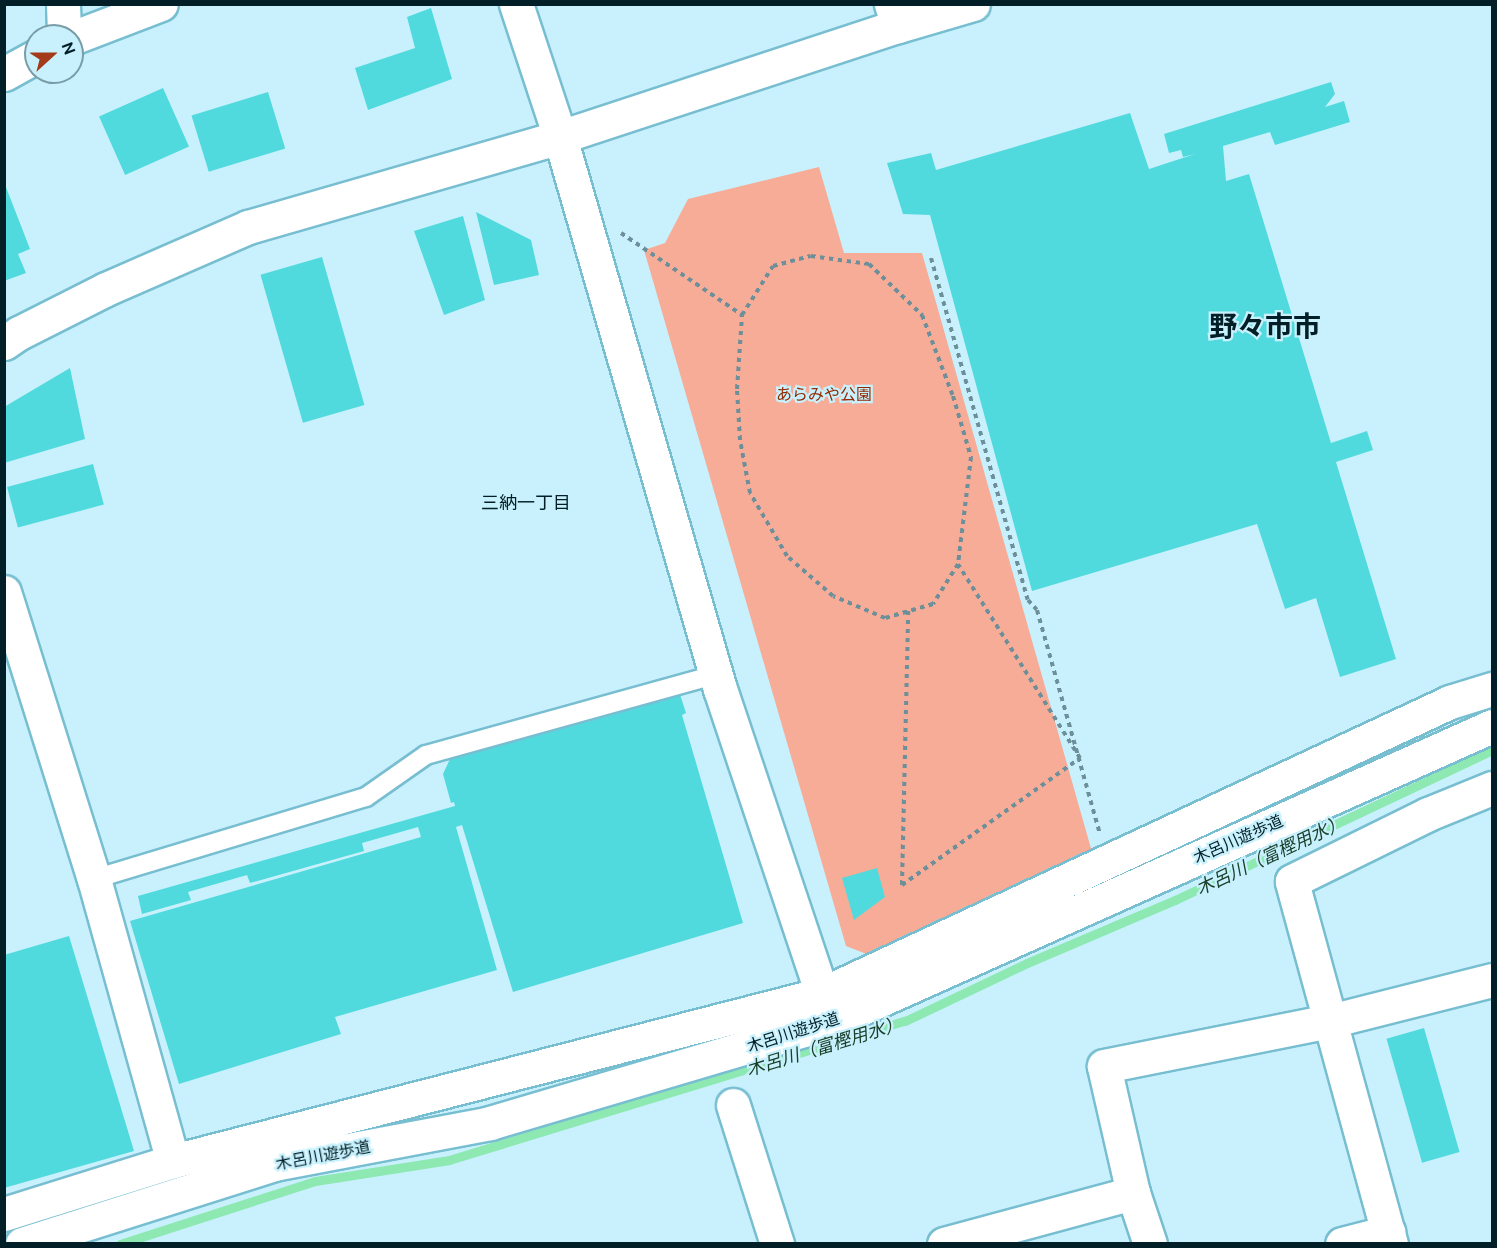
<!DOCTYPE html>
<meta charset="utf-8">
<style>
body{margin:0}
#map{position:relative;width:1497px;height:1248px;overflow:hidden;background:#c8f1fd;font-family:Ubuntu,"Noto Sans JP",sans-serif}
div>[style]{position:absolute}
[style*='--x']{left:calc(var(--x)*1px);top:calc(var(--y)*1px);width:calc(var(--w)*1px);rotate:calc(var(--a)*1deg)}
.green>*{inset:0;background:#f6ac97}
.stream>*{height:9px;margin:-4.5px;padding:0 4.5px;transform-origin:4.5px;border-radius:4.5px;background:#8de8b2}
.building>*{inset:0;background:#51dadd;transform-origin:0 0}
.path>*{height:4px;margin-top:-2px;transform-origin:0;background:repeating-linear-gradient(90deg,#6c8f99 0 4.5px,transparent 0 9px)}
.roads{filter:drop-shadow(2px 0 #78bed1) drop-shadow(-2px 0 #78bed1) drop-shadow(0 2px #78bed1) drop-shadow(0 -2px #78bed1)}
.lane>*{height:18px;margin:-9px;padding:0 9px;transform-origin:9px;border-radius:9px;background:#fff}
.street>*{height:33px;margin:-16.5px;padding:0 16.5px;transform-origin:16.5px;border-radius:16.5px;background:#fff}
.secondary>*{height:33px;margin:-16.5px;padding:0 16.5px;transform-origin:16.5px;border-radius:16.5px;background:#fff}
span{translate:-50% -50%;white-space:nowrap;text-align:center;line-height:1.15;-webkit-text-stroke:4.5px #c8f1fd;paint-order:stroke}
.park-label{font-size:16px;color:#932902}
.street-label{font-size:16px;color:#021f27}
.neighbourhood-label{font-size:18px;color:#021f27}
.water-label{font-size:18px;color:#1a402b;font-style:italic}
.town-label{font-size:28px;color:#021f27;font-weight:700}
.frame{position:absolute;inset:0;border:6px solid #021f27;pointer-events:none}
.north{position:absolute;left:24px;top:24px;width:60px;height:60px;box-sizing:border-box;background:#c8f1fd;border:2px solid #799da7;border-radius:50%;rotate:69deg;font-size:16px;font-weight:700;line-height:24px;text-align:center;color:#021f27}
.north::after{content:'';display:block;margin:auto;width:21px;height:27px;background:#a33b1b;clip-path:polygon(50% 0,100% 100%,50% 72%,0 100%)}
</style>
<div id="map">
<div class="green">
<div style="clip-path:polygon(819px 167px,844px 253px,922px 253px,1092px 852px,869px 955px,846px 946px,644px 250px,665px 243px,688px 199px)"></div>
</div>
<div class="stream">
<div style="--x:120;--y:1244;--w:205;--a:-17.9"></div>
<div style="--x:315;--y:1181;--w:136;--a:-8.9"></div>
<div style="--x:449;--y:1160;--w:477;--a:-17"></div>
<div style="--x:905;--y:1021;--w:135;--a:-25.4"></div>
<div style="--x:1027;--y:963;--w:161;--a:-23.1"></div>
<div style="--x:1175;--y:900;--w:351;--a:-25.3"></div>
</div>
<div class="building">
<div style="clip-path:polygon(431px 8px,452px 79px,368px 110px,355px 68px,415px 48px,407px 17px)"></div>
<div style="clip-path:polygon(1331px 82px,1335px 94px,1325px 107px,1344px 101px,1350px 122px,1275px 145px,1270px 132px,1223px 146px,1226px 181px,1249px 174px,1331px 443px,1367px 431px,1373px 450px,1336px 462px,1396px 659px,1340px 677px,1316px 598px,1285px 609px,1257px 524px,1032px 591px,930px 215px,903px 214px,887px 163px,931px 153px,936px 170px,1130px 113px,1149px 169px,1195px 154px,1183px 157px,1181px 150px,1169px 153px,1164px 134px)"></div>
<div style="left:163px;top:88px;width:64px;height:70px;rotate:66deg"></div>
<div style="left:268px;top:92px;width:59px;height:80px;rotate:73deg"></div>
<div style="clip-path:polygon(4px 182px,30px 249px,18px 254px,26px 273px,4px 281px)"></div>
<div style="clip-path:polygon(476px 212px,531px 240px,539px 275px,494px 285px)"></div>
<div style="clip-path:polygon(463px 216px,485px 300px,444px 315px,414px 231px)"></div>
<div style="left:322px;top:257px;width:154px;height:64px;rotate:74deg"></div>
<div style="clip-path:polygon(70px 368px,85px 439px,4px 463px,4px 407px)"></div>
<div style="left:93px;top:464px;width:42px;height:89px;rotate:75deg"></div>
<div style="clip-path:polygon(678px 688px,686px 713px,682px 715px,743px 923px,513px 992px,462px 825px,456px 827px,497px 970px,335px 1017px,341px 1034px,179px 1084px,130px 921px,421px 837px,418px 827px,362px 843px,364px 851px,250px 883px,247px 875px,188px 892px,191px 900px,142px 914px,138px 896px,455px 806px,454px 802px,451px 803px,443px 774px,450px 759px)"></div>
<div style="clip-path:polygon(877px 868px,885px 897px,854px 920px,842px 878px)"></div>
<div style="clip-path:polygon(69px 936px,134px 1151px,4px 1188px,4px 955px)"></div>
<div style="left:1424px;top:1028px;width:129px;height:39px;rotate:74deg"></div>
</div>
<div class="path">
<div style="--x:621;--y:233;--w:146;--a:34.1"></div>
<div style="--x:811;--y:256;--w:59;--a:7.9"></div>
<div style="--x:869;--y:264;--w:74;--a:43.9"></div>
<div style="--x:922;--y:315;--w:87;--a:69.1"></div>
<div style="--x:953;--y:396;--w:64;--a:73.6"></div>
<div style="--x:971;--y:457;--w:108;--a:96.9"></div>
<div style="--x:958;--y:564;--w:47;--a:122"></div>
<div style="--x:933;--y:604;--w:50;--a:163.7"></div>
<div style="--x:885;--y:618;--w:56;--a:-157.1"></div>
<div style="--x:833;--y:596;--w:61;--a:-139"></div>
<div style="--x:787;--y:556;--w:73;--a:-120.4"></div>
<div style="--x:750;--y:493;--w:54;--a:-100.7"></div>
<div style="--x:740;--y:440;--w:51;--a:-93.4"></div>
<div style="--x:737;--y:389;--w:74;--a:-86.1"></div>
<div style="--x:742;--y:315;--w:58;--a:-57.7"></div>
<div style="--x:773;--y:266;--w:39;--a:-15"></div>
<div style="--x:931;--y:258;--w:355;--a:74.2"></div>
<div style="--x:1028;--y:600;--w:13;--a:48"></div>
<div style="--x:1037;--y:610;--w:230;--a:74.3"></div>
<div style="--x:902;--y:885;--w:219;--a:-35.5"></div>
<div style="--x:1080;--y:758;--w:229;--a:-122.2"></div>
<div style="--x:902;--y:885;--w:274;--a:-88.7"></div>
</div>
<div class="roads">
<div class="lane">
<div style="--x:94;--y:879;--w:284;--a:-16.8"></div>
<div style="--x:366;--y:797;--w:73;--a:-35"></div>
<div style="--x:426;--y:755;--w:300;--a:-15.5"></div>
</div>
<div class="street">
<div style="--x:63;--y:4;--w:32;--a:88"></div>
<div style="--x:891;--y:4;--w:23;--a:72"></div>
<div style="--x:72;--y:38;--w:95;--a:-20.9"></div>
<div style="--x:4;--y:74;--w:37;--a:-29"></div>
<div style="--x:4;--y:592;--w:301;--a:72.6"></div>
<div style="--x:94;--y:879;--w:293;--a:74.4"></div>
<div style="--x:733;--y:1105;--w:146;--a:72.4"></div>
<div style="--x:4;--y:1214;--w:177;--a:-17.4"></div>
<div style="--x:173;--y:1161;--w:670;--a:-14.43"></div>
<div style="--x:822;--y:994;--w:693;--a:-24.94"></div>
<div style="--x:1450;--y:702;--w:44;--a:-17.2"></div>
<div style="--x:22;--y:1244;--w:264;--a:-17.6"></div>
<div style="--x:274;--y:1164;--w:220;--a:-10.7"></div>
<div style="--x:490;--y:1123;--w:356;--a:-16.5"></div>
<div style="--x:831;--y:1022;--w:724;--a:-24.12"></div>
<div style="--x:944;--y:1244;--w:196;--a:-15.1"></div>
<div style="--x:1150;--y:1244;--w:54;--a:-108.4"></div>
<div style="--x:1133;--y:1193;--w:130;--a:-102.9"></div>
<div style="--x:1104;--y:1066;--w:230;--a:-11.3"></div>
<div style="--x:1330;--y:1021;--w:167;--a:-14.2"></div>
<div style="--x:1342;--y:1244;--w:48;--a:-14.6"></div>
<div style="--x:1391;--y:1244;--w:376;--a:-105.3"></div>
<div style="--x:1292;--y:881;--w:152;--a:-26.2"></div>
<div style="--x:1428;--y:814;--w:69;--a:-22.1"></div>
</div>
<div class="secondary">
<div style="--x:516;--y:4;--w:140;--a:71.7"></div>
<div style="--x:560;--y:137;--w:575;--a:73.84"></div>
<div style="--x:720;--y:689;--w:322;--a:71.5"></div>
<div style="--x:4;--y:343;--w:18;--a:-34"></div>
<div style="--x:19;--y:333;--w:97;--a:-26.8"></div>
<div style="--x:106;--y:289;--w:155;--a:-23.6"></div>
<div style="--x:248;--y:227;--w:325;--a:-16.1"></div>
<div style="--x:560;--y:137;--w:356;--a:-18.2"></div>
<div style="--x:898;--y:26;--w:78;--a:-16.3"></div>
</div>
</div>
<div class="park-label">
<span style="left:824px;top:394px">あらみや公園</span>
</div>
<div class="street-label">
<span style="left:1238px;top:839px;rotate:-24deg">木呂川遊歩道</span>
<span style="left:793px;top:1032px;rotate:-18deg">木呂川遊歩道</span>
<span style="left:323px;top:1155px;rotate:-11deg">木呂川遊歩道</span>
</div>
<div class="neighbourhood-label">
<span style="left:526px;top:502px">三納一丁目</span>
</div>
<div class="water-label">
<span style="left:1270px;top:855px;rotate:-25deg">木呂川（富樫用水）</span>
<span style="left:824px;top:1046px;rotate:-17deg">木呂川（富樫用水）</span>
</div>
<div class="town-label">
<span style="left:1265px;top:326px">野々市市</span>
</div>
<div class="frame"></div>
<div class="north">N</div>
</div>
